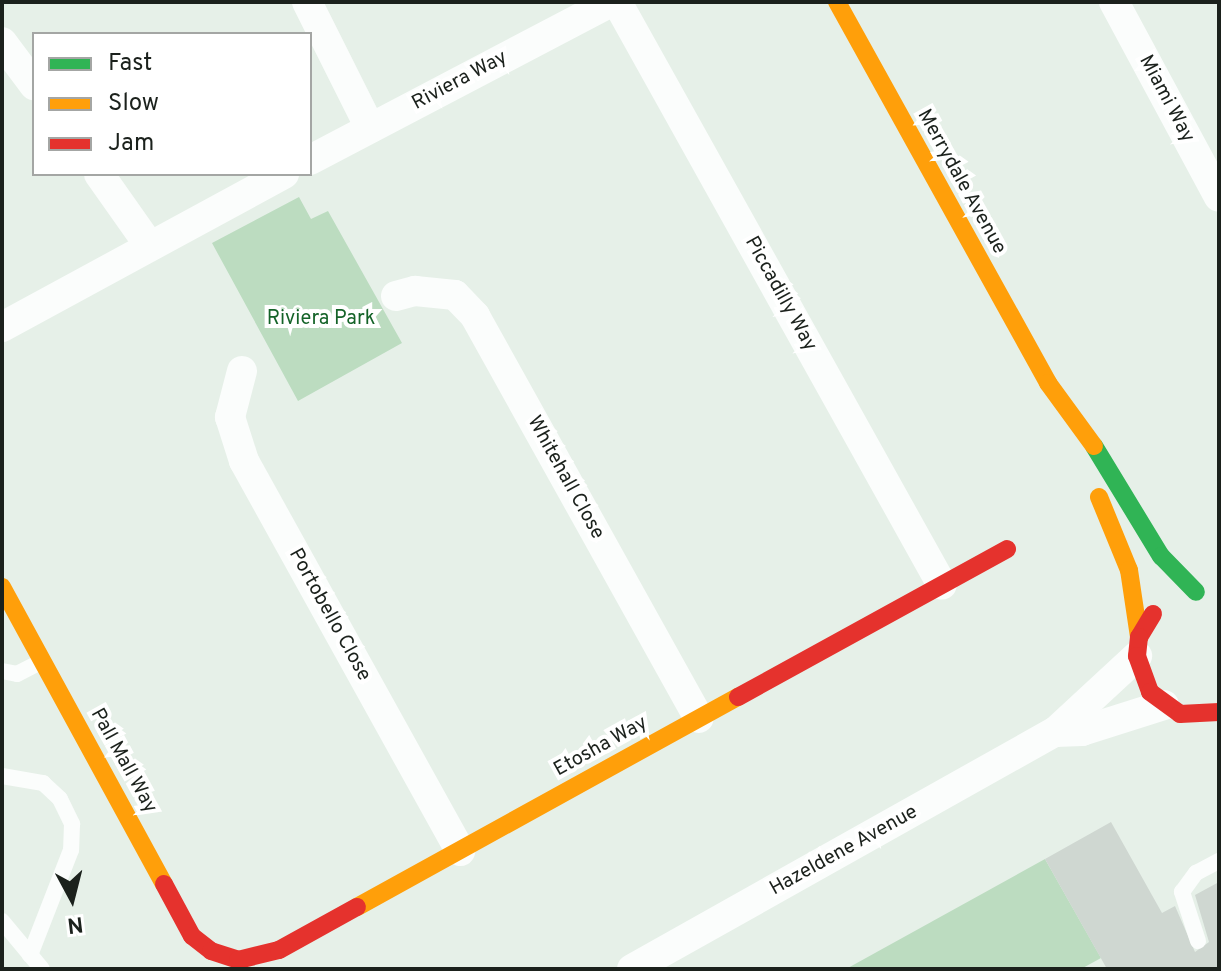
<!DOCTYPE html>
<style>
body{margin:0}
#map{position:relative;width:1221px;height:971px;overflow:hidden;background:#e6f0e8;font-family:Overpass,sans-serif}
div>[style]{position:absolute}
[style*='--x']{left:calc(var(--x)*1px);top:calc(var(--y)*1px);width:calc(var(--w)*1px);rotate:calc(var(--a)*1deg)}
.green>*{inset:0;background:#bcdcc0}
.building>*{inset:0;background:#cfd7d1}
.lane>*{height:16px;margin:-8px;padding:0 8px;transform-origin:8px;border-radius:8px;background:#fbfdfc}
.street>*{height:30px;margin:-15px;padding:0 15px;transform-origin:15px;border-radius:15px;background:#fbfdfc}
.fast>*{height:18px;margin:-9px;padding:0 9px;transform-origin:9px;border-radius:9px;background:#30b455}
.slow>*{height:18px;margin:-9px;padding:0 9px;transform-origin:9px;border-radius:9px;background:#ff9f0a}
.jam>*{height:18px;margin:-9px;padding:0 9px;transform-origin:9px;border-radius:9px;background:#e5322d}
span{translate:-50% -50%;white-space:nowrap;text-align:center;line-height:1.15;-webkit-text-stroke:8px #fff;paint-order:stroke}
.street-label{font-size:20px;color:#1b211c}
.park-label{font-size:20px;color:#146328}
.frame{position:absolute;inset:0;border:4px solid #1b211c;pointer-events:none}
.legend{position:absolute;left:32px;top:32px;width:280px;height:144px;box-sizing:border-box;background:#fff;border:2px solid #a4a6a4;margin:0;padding:10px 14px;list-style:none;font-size:24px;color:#1b211c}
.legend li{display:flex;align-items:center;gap:16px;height:40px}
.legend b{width:40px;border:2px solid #a4a6a4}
.north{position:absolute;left:32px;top:859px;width:80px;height:80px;-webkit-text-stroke:6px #fff;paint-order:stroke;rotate:173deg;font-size:22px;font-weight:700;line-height:32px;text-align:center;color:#1b211c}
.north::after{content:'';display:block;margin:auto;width:28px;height:36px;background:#1b211c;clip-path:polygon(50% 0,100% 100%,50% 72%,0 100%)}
</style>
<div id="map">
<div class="green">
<div style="clip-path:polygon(299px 197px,311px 219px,328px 211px,402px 343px,298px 401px,212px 243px)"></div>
<div style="clip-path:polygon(1045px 859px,1101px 958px,1081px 969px,846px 969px)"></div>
</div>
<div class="building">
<div style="clip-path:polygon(1111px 822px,1162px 913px,1175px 906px,1195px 952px,1209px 942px,1195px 895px,1219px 882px,1219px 969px,1107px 969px,1045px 859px)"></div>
</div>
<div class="lane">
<div style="--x:2;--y:671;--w:15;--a:11"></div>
<div style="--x:17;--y:674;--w:27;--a:-27"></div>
<div style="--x:2;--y:776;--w:42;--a:9.7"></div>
<div style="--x:43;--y:783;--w:23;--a:43"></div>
<div style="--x:60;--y:799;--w:28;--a:64"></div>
<div style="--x:72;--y:824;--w:26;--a:92"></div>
<div style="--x:71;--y:850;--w:113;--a:111.3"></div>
<div style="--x:2;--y:921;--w:62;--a:50.2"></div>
<div style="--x:1198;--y:941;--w:52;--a:-108.1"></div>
<div style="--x:1182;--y:892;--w:24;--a:-54"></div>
<div style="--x:1196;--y:873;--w:26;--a:-28"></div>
</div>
<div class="street">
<div style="--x:307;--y:2;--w:141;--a:63.4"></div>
<div style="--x:617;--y:2;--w:667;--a:60.86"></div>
<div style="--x:1114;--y:2;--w:221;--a:61.7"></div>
<div style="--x:2;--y:42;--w:54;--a:53.3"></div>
<div style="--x:310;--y:160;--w:340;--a:-27.7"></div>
<div style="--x:99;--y:174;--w:87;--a:54.8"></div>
<div style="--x:396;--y:296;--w:20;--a:-15"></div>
<div style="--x:415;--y:291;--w:40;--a:5.7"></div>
<div style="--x:455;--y:295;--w:29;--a:46"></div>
<div style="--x:475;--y:316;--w:460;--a:60.9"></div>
<div style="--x:2;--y:327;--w:321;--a:-28.5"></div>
<div style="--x:242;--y:371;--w:48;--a:104.6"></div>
<div style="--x:230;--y:417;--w:46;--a:72.3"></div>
<div style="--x:244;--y:461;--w:446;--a:61"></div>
<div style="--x:1055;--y:732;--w:27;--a:-2"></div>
<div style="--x:1082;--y:731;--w:86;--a:-17.6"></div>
<div style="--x:632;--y:969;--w:485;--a:-29.3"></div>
<div style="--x:1055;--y:732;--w:112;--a:-42.8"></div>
</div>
<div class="fast">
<div style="--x:1094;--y:446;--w:129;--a:58.7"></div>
<div style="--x:1161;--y:556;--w:50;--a:45.8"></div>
</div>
<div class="slow">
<div style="--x:837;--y:2;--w:436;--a:61"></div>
<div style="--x:1048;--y:383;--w:78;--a:53.9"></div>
<div style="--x:1099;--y:497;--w:79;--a:67.7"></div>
<div style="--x:1129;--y:570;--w:68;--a:81.5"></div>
<div style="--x:2;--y:587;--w:338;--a:61.4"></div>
<div style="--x:357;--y:907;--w:435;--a:-28.9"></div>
</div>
<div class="jam">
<div style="--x:1153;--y:614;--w:27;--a:121"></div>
<div style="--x:1139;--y:637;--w:19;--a:96"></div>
<div style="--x:1137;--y:656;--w:38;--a:70"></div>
<div style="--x:1150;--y:692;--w:37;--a:36"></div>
<div style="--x:1180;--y:714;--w:39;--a:-3"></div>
<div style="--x:738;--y:697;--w:307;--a:-28.8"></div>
<div style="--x:164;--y:884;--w:59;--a:61.7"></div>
<div style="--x:192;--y:936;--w:24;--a:38"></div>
<div style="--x:211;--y:951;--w:28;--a:18"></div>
<div style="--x:238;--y:960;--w:42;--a:-13.7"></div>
<div style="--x:279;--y:950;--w:89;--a:-28.9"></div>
</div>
<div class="street-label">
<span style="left:460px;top:81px;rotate:-28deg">Riviera Way</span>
<span style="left:1166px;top:99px;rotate:62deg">Miami Way</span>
<span style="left:961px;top:182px;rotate:61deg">Merrydale Avenue</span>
<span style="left:780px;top:294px;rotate:61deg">Piccadilly Way</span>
<span style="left:565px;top:478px;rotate:61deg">Whitehall Close</span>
<span style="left:329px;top:615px;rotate:61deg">Portobello Close</span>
<span style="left:601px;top:747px;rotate:-29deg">Etosha Way</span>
<span style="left:123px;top:761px;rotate:61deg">Pall Mall Way</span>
<span style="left:844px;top:851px;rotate:-29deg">Hazeldene Avenue</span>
</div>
<div class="park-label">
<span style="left:321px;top:319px">Riviera Park</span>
</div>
<div class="frame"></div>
<ul class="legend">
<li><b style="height:10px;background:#30b455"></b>Fast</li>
<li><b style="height:10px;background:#ff9f0a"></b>Slow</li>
<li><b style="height:10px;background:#e5322d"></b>Jam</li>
</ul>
<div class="north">N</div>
</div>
